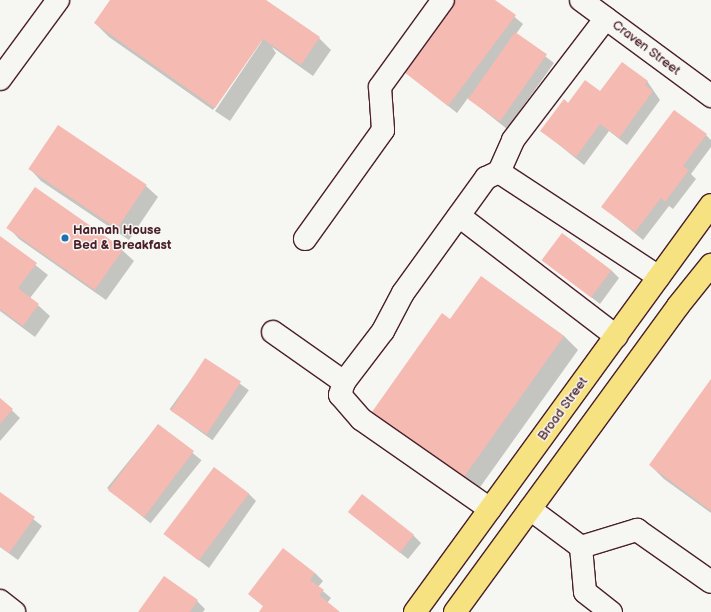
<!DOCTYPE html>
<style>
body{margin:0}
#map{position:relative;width:711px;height:612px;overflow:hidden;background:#f6f6f2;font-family:"Balsamiq Sans",sans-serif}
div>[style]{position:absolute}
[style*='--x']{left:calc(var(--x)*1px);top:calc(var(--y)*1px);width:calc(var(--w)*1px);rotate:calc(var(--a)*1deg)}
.shadow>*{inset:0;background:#0003;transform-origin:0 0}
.building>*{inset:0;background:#f5bab1;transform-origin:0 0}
.roads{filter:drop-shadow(1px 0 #4a1f2b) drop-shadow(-1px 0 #4a1f2b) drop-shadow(0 1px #4a1f2b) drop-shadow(0 -1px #4a1f2b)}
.minor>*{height:22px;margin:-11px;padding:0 11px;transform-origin:11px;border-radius:11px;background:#f6f6f2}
.major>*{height:22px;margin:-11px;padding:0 11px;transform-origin:11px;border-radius:11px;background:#f7e281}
.dots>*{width:11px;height:11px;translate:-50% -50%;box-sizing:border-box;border:2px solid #f6f6f2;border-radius:50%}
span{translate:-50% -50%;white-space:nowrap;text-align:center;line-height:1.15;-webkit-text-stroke:3px #f6f6f2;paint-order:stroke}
.street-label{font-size:13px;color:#4a1f2b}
.poi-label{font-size:13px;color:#4a1f2b;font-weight:700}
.left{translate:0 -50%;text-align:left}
</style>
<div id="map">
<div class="shadow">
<div style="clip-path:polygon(111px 0,264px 0,319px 38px,331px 50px,313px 76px,272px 47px,276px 53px,230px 121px,215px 111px,262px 41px,261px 40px,213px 110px,109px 37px,95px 23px)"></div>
<div style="clip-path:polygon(494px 0,523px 24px,516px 34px,554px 63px,507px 129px,468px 98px,457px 113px,405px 72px)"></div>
<div style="clip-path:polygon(647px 81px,660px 100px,627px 145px,609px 131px,584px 165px,542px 131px,569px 104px)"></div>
<div style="clip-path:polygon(706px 135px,711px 140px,711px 147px,691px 174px,696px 179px,673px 209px,669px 206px,643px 240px,603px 207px)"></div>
<div style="clip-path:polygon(30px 169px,146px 186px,158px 197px,129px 240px,41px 181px)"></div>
<div style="clip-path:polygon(8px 227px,122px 250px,134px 261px,106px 300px,19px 239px)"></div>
<div style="clip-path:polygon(0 237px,48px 275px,30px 298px,50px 316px,35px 337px,0 311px)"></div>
<div style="clip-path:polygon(543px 260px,611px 270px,619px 278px,600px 304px)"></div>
<div style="clip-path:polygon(481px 277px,564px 336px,578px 350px,473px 497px,382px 432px,450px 320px)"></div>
<div style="left:206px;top:359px;width:53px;height:62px;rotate:36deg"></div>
<div style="clip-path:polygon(711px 381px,711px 513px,664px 479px,650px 465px)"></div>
<div style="clip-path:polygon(0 399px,20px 418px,0 441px)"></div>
<div style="left:158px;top:425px;width:56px;height:81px;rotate:39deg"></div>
<div style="clip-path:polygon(0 493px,42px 526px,18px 560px,0 547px)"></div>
<div style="clip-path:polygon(248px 493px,256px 501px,209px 568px,166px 535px)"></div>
<div style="clip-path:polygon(349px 512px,413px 535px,421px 543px,408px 559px)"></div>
<div style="clip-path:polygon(315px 573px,323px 581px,318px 587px,331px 598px,327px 603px,339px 612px,260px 612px,264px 607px,249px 594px)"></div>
<div style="clip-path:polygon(164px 577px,197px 601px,205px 609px,203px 612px,139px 612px)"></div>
</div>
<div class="building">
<div style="clip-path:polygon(110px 0,266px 0,320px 37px,301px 65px,263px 39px,215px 108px,94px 23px)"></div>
<div style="clip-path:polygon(452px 0,495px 0,516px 15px,448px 106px,404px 72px)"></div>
<div style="left:515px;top:32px;width:39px;height:82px;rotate:35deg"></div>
<div style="clip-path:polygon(622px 62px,648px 81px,645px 85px,653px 91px,619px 138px,600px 124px,576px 157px,540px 131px,564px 99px,568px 103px,585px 80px,600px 91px)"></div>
<div style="clip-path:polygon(674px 110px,707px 134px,683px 166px,689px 170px,665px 202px,661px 198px,635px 232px,601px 207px)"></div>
<div style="left:58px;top:125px;width:107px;height:53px;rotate:34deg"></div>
<div style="left:35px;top:187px;width:108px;height:50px;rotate:35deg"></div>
<div style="left:562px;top:233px;width:62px;height:34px;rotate:37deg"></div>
<div style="clip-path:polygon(0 236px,37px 263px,18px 288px,39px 304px,23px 326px,0 309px)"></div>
<div style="clip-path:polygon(481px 276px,564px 336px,459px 484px,367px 419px,442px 313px,450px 319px)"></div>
<div style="left:205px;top:358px;width:43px;height:63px;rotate:33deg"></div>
<div style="clip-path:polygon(711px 379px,711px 511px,649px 465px)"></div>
<div style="clip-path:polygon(0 398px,13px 409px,0 424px)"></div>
<div style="left:158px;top:424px;width:45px;height:83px;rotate:37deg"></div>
<div style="left:214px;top:467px;width:44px;height:84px;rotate:37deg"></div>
<div style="clip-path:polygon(0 492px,35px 517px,9px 553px,0 546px)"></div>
<div style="left:362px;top:494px;width:66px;height:23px;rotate:38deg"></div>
<div style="clip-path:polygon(283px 548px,315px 573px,310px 580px,324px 590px,319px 595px,340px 612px,259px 612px,263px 606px,248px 594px)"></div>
<div style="clip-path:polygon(164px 576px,198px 600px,190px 612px,138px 612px)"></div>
</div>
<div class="roads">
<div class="minor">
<div style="--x:581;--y:0;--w:162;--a:36.4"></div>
<div style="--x:0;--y:79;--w:98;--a:-53.7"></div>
<div style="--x:499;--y:172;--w:35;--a:-66"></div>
<div style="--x:513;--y:140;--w:153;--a:-52.7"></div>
<div style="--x:459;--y:216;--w:198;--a:37.4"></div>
<div style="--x:305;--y:239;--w:134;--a:-54.4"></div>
<div style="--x:383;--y:130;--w:43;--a:-94"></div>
<div style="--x:380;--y:87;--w:107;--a:-54.1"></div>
<div style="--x:273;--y:332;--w:87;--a:35.2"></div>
<div style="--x:490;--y:509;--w:157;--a:-145.1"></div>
<div style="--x:361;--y:419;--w:32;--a:-131"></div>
<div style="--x:340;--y:395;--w:14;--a:-73"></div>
<div style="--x:344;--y:382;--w:64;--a:-52.6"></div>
<div style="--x:383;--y:331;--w:43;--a:-62.2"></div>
<div style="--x:403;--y:293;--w:142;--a:-54.2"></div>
<div style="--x:486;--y:178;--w:14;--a:-25"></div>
<div style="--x:499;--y:172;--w:191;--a:33.3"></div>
<div style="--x:530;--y:509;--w:64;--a:36.7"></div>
<div style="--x:581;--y:547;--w:45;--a:84.9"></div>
<div style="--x:585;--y:592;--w:33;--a:38"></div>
<div style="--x:581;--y:547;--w:59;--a:-16.9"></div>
<div style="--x:637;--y:530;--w:90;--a:35.1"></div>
<div style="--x:0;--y:601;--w:18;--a:38"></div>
</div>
<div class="major">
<div style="--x:415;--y:612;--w:503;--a:-53.97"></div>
<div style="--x:455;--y:612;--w:379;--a:-53.9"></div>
<div style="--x:678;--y:306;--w:53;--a:-51.2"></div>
</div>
</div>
<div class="dots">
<div style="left:65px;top:238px;background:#1f6fb2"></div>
</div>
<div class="street-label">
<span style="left:646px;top:48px;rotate:37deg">Craven Street</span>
<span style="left:563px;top:409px;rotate:-54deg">Broad Street</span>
</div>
<div class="poi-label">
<span class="left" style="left:73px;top:238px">Hannah House<br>Bed &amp; Breakfast</span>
</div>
</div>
